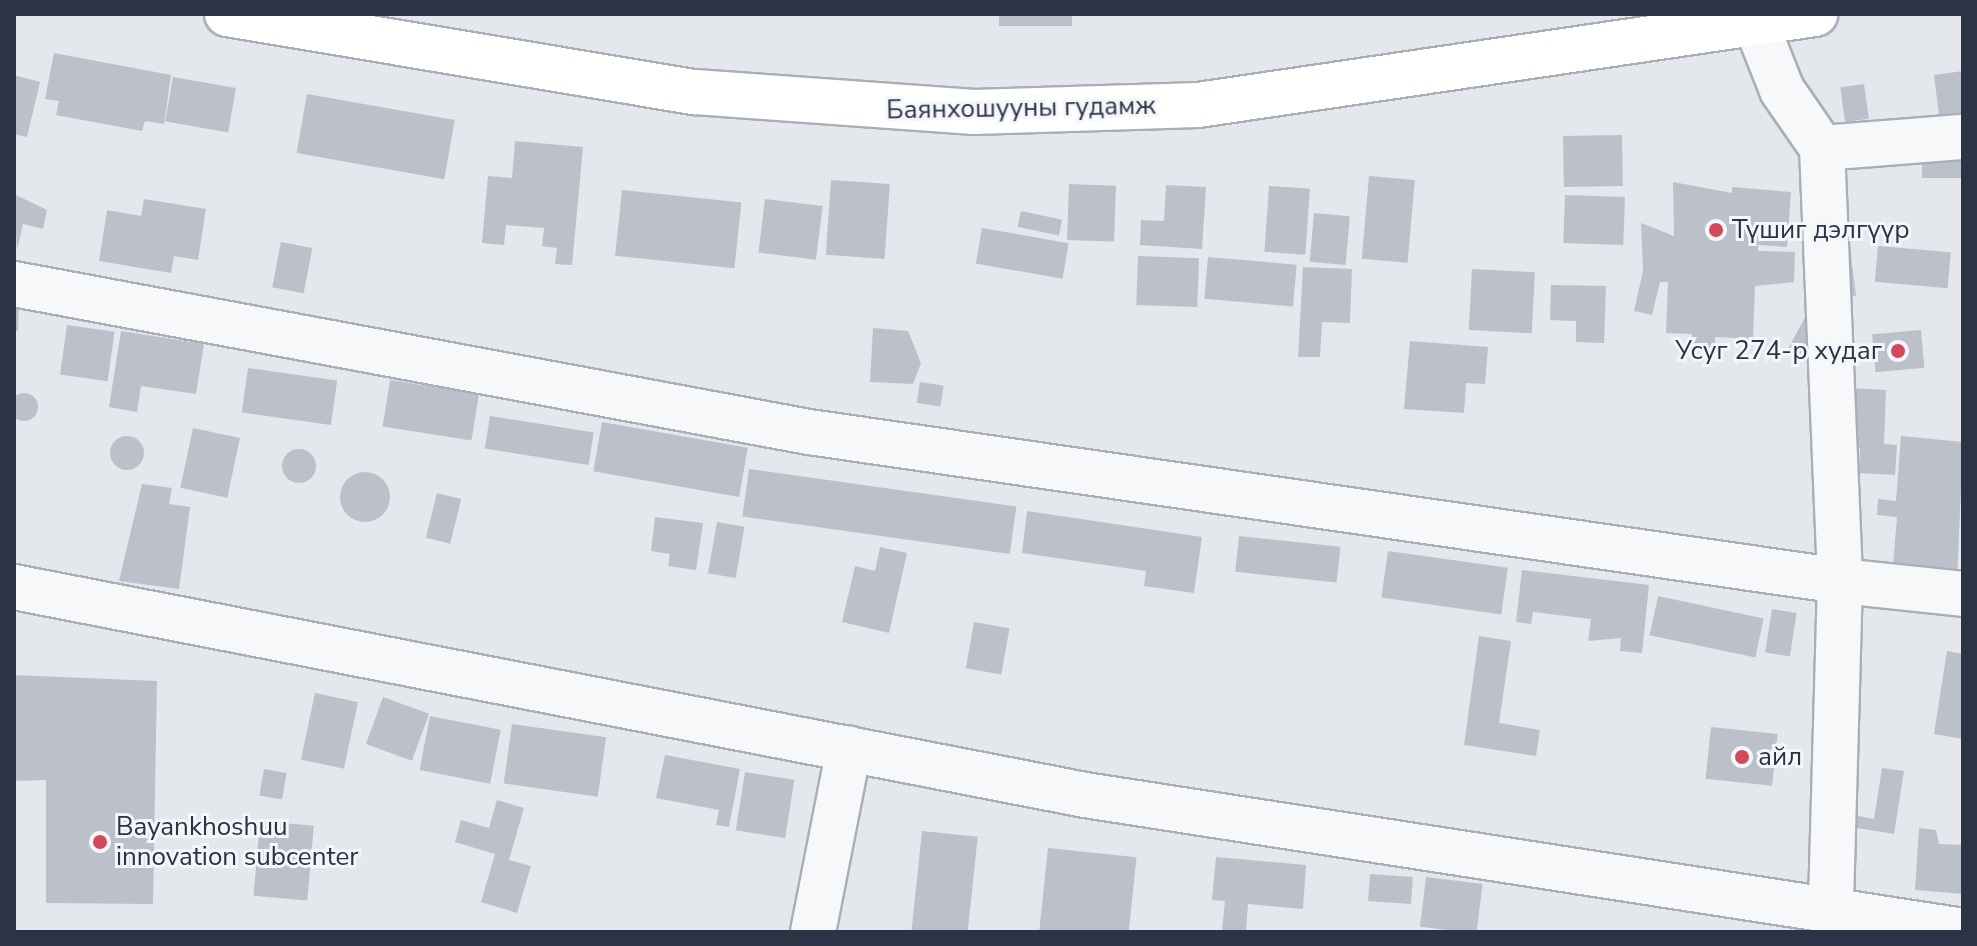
<!DOCTYPE html>
<meta charset="utf-8">
<style>
body{margin:0}
#map{position:relative;width:1977px;height:946px;overflow:hidden;background:#e4e7ec;font-family:"Nunito Sans",sans-serif}
div>[style]{position:absolute}
[style*='--x']{left:calc(var(--x)*1px);top:calc(var(--y)*1px);width:calc(var(--w)*1px);rotate:calc(var(--a)*1deg)}
.building>*{inset:0;background:#bbc0ca;transform-origin:0 0}
.round{border-radius:50%}
.roads{filter:drop-shadow(2px 0 #a9aeb7) drop-shadow(-2px 0 #a9aeb7) drop-shadow(0 2px #a9aeb7) drop-shadow(0 -2px #a9aeb7)}
.street>*{height:44px;margin:-22px;padding:0 22px;transform-origin:22px;border-radius:22px;background:#f7f8fa}
.secondary>*{height:44px;margin:-22px;padding:0 22px;transform-origin:22px;border-radius:22px;background:#fff}
.dots>*{width:22px;height:22px;translate:-50% -50%;box-sizing:border-box;border:4px solid #f4f6f9;border-radius:50%}
span{translate:-50% -50%;white-space:nowrap;text-align:center;line-height:1.15;-webkit-text-stroke:6px #f4f6f9;paint-order:stroke}
.street-label{font-size:26px;color:#2b3445}
.poi-label{font-size:26px;color:#2b3445}
.left{translate:0 -50%;text-align:left}
.right{translate:-100% -50%;text-align:right}
.frame{position:absolute;inset:0;border:16px solid #2b3445;pointer-events:none}
</style>
<div id="map">
<div class="building">
<div style="left:999px;top:14px;width:73px;height:12px"></div>
<div style="clip-path:polygon(54px 53px,171px 75px,164px 124px,145px 121px,142px 131px,56px 115px,59px 101px,45px 99px)"></div>
<div style="clip-path:polygon(1963px 71px,1963px 120px,1940px 123px,1934px 75px)"></div>
<div style="clip-path:polygon(14px 75px,40px 82px,27px 137px,14px 134px)"></div>
<div style="left:173px;top:77px;width:64px;height:45px;rotate:10deg"></div>
<div style="left:1864px;top:84px;width:35px;height:24px;rotate:82deg"></div>
<div style="left:307px;top:94px;width:150px;height:60px;rotate:10deg"></div>
<div style="left:1622px;top:135px;width:51px;height:59px;rotate:89deg"></div>
<div style="clip-path:polygon(515px 141px,583px 147px,572px 265px,555px 264px,557px 248px,542px 246px,544px 228px,506px 225px,504px 245px,482px 243px,488px 176px,512px 178px)"></div>
<div style="left:1963px;top:157px;width:21px;height:41px;rotate:90deg"></div>
<div style="left:1369px;top:176px;width:46px;height:83px;rotate:5deg"></div>
<div style="left:831px;top:180px;width:59px;height:75px;rotate:4deg"></div>
<div style="clip-path:polygon(1673px 182px,1732px 193px,1732px 187px,1791px 192px,1787px 247px,1758px 245px,1758px 251px,1795px 252px,1794px 282px,1755px 286px,1753px 339px,1715px 337px,1715px 350px,1691px 348px,1692px 334px,1666px 333px,1668px 282px,1660px 282px,1652px 315px,1634px 311px,1643px 271px,1641px 223px,1674px 236px)"></div>
<div style="left:1069px;top:184px;width:47px;height:56px;rotate:2deg"></div>
<div style="clip-path:polygon(1166px 185px,1206px 187px,1202px 249px,1140px 245px,1141px 220px,1164px 221px)"></div>
<div style="left:1269px;top:186px;width:41px;height:66px;rotate:4deg"></div>
<div style="left:622px;top:190px;width:120px;height:66px;rotate:6deg"></div>
<div style="clip-path:polygon(14px 194px,47px 210px,43px 229px,23px 224px,17px 250px)"></div>
<div style="left:1565px;top:195px;width:60px;height:48px;rotate:2deg"></div>
<div style="clip-path:polygon(144px 199px,206px 209px,198px 260px,174px 256px,171px 273px,99px 261px,107px 210px,141px 216px)"></div>
<div style="left:765px;top:199px;width:58px;height:54px;rotate:7deg"></div>
<div style="left:1021px;top:211px;width:42px;height:16px;rotate:12deg"></div>
<div style="left:1314px;top:213px;width:36px;height:49px;rotate:5deg"></div>
<div style="left:982px;top:228px;width:88px;height:36px;rotate:10deg"></div>
<div style="left:281px;top:242px;width:32px;height:46px;rotate:11deg"></div>
<div style="left:1878px;top:246px;width:73px;height:36px;rotate:5deg"></div>
<div style="left:1850px;top:247px;width:49px;height:19px;rotate:83deg"></div>
<div style="left:1138px;top:256px;width:61px;height:49px;rotate:2deg"></div>
<div style="left:1208px;top:257px;width:89px;height:42px;rotate:5deg"></div>
<div style="clip-path:polygon(1303px 267px,1352px 269px,1350px 323px,1322px 322px,1320px 357px,1298px 357px)"></div>
<div style="left:1472px;top:269px;width:63px;height:61px;rotate:3deg"></div>
<div style="clip-path:polygon(1551px 285px,1606px 286px,1604px 343px,1576px 342px,1576px 321px,1550px 320px)"></div>
<div style="clip-path:polygon(14px 295px,19px 295px,18px 331px,14px 330px)"></div>
<div style="left:1813px;top:302px;width:15px;height:52px;rotate:28deg"></div>
<div style="left:67px;top:325px;width:48px;height:50px;rotate:8deg"></div>
<div style="clip-path:polygon(873px 328px,908px 331px,921px 363px,913px 384px,870px 382px)"></div>
<div style="left:1921px;top:330px;width:38px;height:49px;rotate:85deg"></div>
<div style="clip-path:polygon(121px 331px,204px 344px,196px 394px,141px 386px,137px 412px,109px 407px)"></div>
<div style="clip-path:polygon(1410px 341px,1488px 347px,1485px 384px,1466px 383px,1464px 413px,1404px 409px)"></div>
<div style="left:248px;top:368px;width:90px;height:45px;rotate:8deg"></div>
<div style="left:390px;top:380px;width:90px;height:47px;rotate:9deg"></div>
<div style="left:920px;top:382px;width:24px;height:21px;rotate:9deg"></div>
<div style="clip-path:polygon(1849px 388px,1886px 390px,1884px 444px,1897px 445px,1895px 475px,1859px 473px,1860px 448px,1847px 447px)"></div>
<div class="round" style="left:10px;top:393px;width:28px;height:28px"></div>
<div style="left:490px;top:416px;width:105px;height:33px;rotate:9deg"></div>
<div style="left:602px;top:422px;width:148px;height:50px;rotate:10deg"></div>
<div style="left:193px;top:428px;width:48px;height:61px;rotate:12deg"></div>
<div style="clip-path:polygon(1901px 436px,1963px 442px,1957px 582px,1892px 576px,1897px 517px,1877px 515px,1878px 499px,1896px 501px)"></div>
<div class="round" style="left:110px;top:436px;width:34px;height:34px"></div>
<div class="round" style="left:282px;top:449px;width:34px;height:34px"></div>
<div style="left:749px;top:469px;width:270px;height:48px;rotate:8deg"></div>
<div class="round" style="left:340px;top:472px;width:50px;height:50px"></div>
<div style="clip-path:polygon(142px 484px,172px 488px,169px 504px,190px 507px,179px 589px,119px 581px)"></div>
<div style="left:437px;top:493px;width:25px;height:46px;rotate:14deg"></div>
<div style="clip-path:polygon(1027px 511px,1202px 537px,1194px 593px,1144px 586px,1146px 571px,1022px 553px)"></div>
<div style="clip-path:polygon(655px 517px,703px 523px,696px 570px,668px 566px,670px 554px,651px 551px)"></div>
<div style="left:717px;top:522px;width:28px;height:52px;rotate:10deg"></div>
<div style="left:1239px;top:536px;width:102px;height:36px;rotate:6deg"></div>
<div style="clip-path:polygon(880px 547px,907px 553px,889px 633px,842px 622px,855px 566px,875px 571px)"></div>
<div style="left:1388px;top:551px;width:121px;height:47px;rotate:8deg"></div>
<div style="clip-path:polygon(1522px 570px,1649px 585px,1642px 653px,1620px 651px,1621px 638px,1588px 641px,1591px 619px,1533px 612px,1531px 624px,1516px 622px)"></div>
<div style="left:1658px;top:596px;width:108px;height:40px;rotate:12deg"></div>
<div style="left:1772px;top:609px;width:25px;height:44px;rotate:9deg"></div>
<div style="left:974px;top:622px;width:36px;height:47px;rotate:10deg"></div>
<div style="clip-path:polygon(1479px 636px,1511px 641px,1499px 723px,1540px 730px,1536px 756px,1464px 745px)"></div>
<div style="clip-path:polygon(1947px 651px,1963px 654px,1963px 739px,1934px 734px)"></div>
<div style="clip-path:polygon(14px 675px,157px 681px,153px 904px,46px 903px,46px 780px,14px 781px)"></div>
<div style="left:315px;top:693px;width:44px;height:68px;rotate:12deg"></div>
<div style="left:383px;top:697px;width:49px;height:50px;rotate:20deg"></div>
<div style="left:430px;top:716px;width:72px;height:55px;rotate:11deg"></div>
<div style="left:512px;top:724px;width:95px;height:60px;rotate:8deg"></div>
<div style="left:1711px;top:727px;width:67px;height:52px;rotate:6deg"></div>
<div style="clip-path:polygon(665px 755px,740px 769px,729px 827px,716px 825px,719px 810px,656px 798px)"></div>
<div style="clip-path:polygon(1882px 768px,1904px 771px,1894px 834px,1851px 827px,1853px 815px,1874px 819px)"></div>
<div style="left:264px;top:769px;width:23px;height:27px;rotate:10deg"></div>
<div style="left:745px;top:772px;width:50px;height:59px;rotate:9deg"></div>
<div style="clip-path:polygon(497px 800px,524px 808px,509px 860px,531px 866px,517px 913px,481px 902px,495px 854px,455px 842px,461px 820px,489px 828px)"></div>
<div style="left:260px;top:821px;width:54px;height:75px;rotate:5deg"></div>
<div style="clip-path:polygon(1919px 828px,1936px 830px,1939px 844px,1963px 845px,1963px 894px,1915px 890px)"></div>
<div style="left:922px;top:831px;width:56px;height:102px;rotate:6deg"></div>
<div style="left:1048px;top:848px;width:89px;height:85px;rotate:6deg"></div>
<div style="clip-path:polygon(1216px 857px,1306px 865px,1303px 909px,1248px 904px,1246px 932px,1222px 930px,1225px 901px,1212px 900px)"></div>
<div style="left:1370px;top:874px;width:43px;height:27px;rotate:4deg"></div>
<div style="left:1426px;top:877px;width:57px;height:50px;rotate:7deg"></div>
</div>
<div class="roads">
<div class="street">
<div style="--x:1756;--y:24;--w:71;--a:68.5"></div>
<div style="--x:1782;--y:90;--w:70;--a:55.4"></div>
<div style="--x:1822;--y:148;--w:433;--a:87.6"></div>
<div style="--x:1840;--y:581;--w:124;--a:6"></div>
<div style="--x:1822;--y:148;--w:141;--a:-4.5"></div>
<div style="--x:14;--y:284;--w:809;--a:10.55"></div>
<div style="--x:809;--y:432;--w:1042;--a:8.22"></div>
<div style="--x:1840;--y:581;--w:330;--a:91.6"></div>
<div style="--x:14;--y:587;--w:1091;--a:10.99"></div>
<div style="--x:1085;--y:795;--w:888;--a:8.8"></div>
<div style="--x:813;--y:932;--w:187;--a:-78.9"></div>
</div>
<div class="secondary">
<div style="--x:227;--y:14;--w:474;--a:9.5"></div>
<div style="--x:695;--y:92;--w:280;--a:4.1"></div>
<div style="--x:974;--y:112;--w:224;--a:-1.8"></div>
<div style="--x:1198;--y:105;--w:624;--a:-8.39"></div>
</div>
</div>
<div class="dots">
<div style="left:1716px;top:230px;background:#d1495b"></div>
<div style="left:1898px;top:351px;background:#d1495b"></div>
<div style="left:1742px;top:757px;background:#d1495b"></div>
<div style="left:100px;top:842px;background:#d1495b"></div>
</div>
<div class="street-label">
<span style="left:1021px;top:108px;rotate:-1deg">Баянхошууны гудамж</span>
</div>
<div class="poi-label">
<span class="left" style="left:1732px;top:230px">Түшиг дэлгүүр</span>
<span class="right" style="left:1882px;top:351px">Усуг 274-р худаг</span>
<span class="left" style="left:1758px;top:757px">айл</span>
<span class="left" style="left:116px;top:842px">Bayankhoshuu<br>innovation subcenter</span>
</div>
<div class="frame"></div>
</div>
